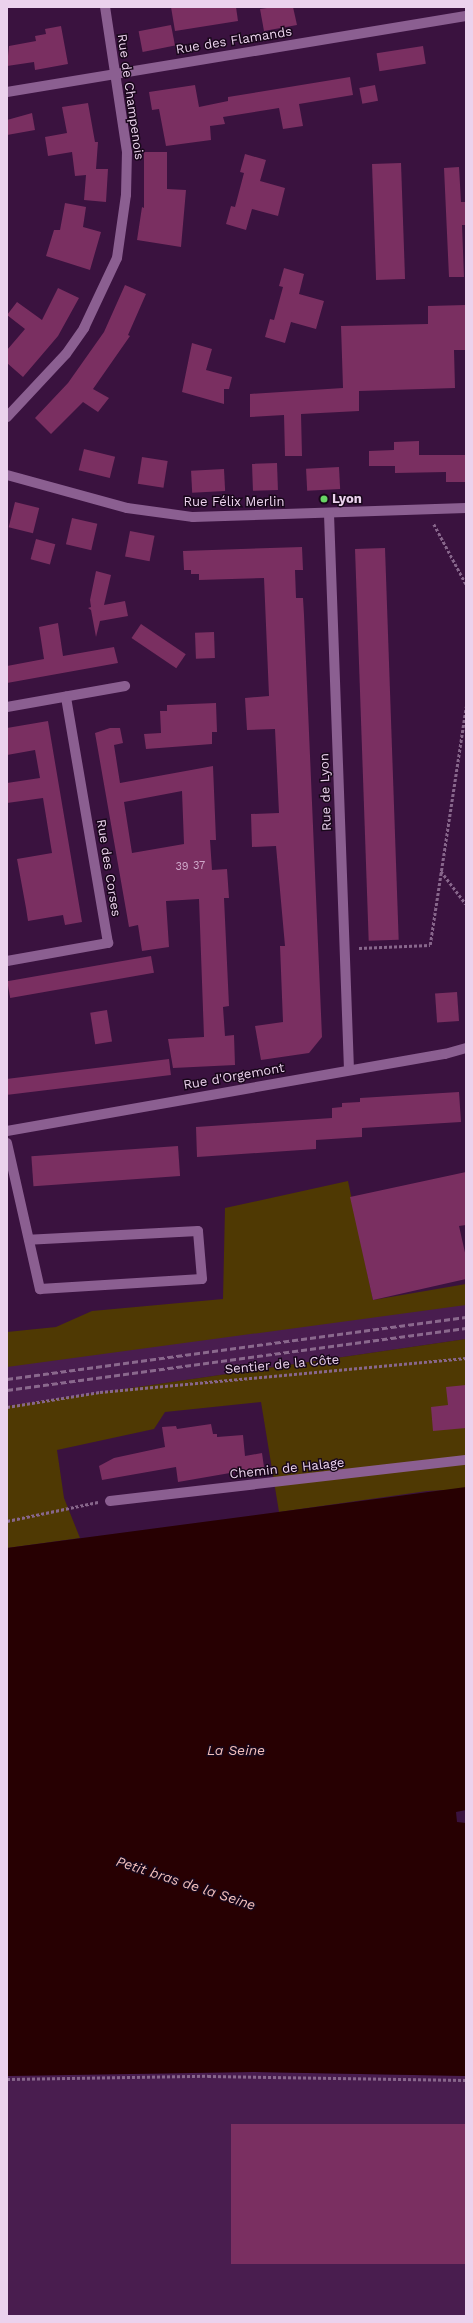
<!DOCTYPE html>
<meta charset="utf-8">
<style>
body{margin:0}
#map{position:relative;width:473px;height:2323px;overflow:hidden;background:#3a123f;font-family:"Work Sans",sans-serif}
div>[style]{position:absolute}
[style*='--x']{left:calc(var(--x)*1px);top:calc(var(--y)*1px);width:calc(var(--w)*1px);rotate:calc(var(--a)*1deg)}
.built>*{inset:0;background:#491d4f}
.green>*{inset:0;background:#4f3903}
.water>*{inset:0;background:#270002}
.building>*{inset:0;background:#7a2f61;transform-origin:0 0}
.path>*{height:2.5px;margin-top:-1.25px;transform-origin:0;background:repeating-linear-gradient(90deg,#87668b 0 3px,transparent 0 5px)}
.service>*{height:10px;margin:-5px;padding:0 5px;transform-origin:5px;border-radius:5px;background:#8b5f91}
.minor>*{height:10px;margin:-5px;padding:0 5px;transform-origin:5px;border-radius:5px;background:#8b5f91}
.rail>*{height:3px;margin-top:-1.5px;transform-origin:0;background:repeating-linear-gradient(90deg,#8a688d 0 6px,transparent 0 9px)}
.dots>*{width:11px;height:11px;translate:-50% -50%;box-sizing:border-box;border:2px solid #18071a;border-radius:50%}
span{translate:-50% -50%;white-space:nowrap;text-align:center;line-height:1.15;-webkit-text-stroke:3px #18071a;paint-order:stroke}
.number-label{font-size:11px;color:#cfa9ca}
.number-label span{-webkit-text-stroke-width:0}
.street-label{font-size:13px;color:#ebd2ed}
.poi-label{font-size:13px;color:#ebd2ed;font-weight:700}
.left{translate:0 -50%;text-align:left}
.water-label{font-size:14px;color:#f3bfbb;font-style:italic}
.frame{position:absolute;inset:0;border:8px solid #ebd2ed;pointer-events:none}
</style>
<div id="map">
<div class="built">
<div style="clip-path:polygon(466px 1292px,466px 1339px,7px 1406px,7px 1352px)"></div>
<div style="clip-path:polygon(253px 2072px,466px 2076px,466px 2316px,7px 2316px,7px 2076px)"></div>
</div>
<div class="green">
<div style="clip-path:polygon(348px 1181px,373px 1300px,466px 1284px,466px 1305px,7px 1367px,7px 1332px,56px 1327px,92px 1311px,223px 1299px,225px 1208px)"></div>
<div style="clip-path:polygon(466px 1339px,466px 1489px,427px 1491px,279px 1512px,261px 1402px,165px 1412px,154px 1429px,57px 1450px,64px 1498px,80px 1538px,7px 1548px,7px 1406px)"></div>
</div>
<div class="water">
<div style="clip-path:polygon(466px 1487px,466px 1810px,456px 1812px,457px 1822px,466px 1823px,466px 2076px,253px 2072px,7px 2076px,7px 1548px)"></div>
</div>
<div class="building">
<div style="clip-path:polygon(171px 7px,236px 7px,238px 21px,175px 31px)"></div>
<div style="clip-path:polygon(274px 7px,293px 7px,297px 25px,264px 31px,260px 9px)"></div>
<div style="left:171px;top:25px;width:21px;height:33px;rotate:79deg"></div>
<div style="clip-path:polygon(61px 26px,68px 64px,35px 70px,34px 62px,7px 66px,9px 46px,36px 41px,35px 36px,46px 34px,45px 29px)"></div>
<div style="left:423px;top:46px;width:18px;height:47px;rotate:81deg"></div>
<div style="clip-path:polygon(350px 77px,353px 95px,299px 104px,303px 126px,283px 129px,279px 108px,223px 117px,225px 124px,210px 126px,211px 140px,166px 146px,159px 109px,152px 110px,149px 92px,195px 85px,199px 107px,228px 101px,228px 97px)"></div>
<div style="left:375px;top:85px;width:16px;height:16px;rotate:79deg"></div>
<div style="clip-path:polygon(88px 103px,95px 142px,98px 142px,96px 169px,108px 169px,106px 202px,84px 200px,86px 175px,75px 176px,72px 152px,48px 156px,45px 137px,67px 133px,62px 107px)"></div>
<div style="clip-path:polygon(32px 113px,35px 130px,7px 135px,7px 120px)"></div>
<div style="clip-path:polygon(144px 152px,167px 152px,167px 189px,186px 190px,181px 247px,137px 240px,142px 207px,144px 208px)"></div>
<div style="clip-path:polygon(245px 154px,266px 160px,260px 181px,285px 188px,278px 216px,252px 209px,246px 230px,226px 224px,231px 206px,235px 207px,244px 173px,240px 172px)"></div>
<div style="left:401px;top:163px;width:116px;height:29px;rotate:88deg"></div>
<div style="clip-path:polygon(459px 167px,461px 202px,466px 202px,466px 225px,462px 225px,464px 277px,449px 277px,444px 168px)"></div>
<div style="clip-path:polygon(65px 203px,86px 207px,83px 227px,101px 232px,90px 270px,46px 256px,54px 230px,60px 230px)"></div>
<div style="clip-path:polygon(284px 268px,304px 274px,299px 294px,324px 301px,316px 329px,291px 322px,285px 343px,265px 337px,270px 319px,274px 320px,283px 287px,279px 286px)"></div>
<div style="clip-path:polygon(125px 285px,146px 294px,128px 335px,130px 336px,93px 389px,109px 398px,98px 412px,83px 402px,51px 434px,35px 418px,68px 383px,104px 332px)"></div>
<div style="clip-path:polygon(58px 288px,79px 298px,58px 336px,23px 377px,7px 363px,7px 350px,25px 329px,7px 315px,17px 302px,42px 320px)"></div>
<div style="clip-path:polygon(466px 305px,466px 350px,454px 350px,455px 388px,359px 391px,359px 411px,301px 414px,302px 456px,285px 456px,284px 415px,250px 417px,250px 394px,343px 388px,341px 326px,428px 324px,428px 306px)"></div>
<div style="clip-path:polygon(192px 343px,212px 349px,206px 370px,232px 377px,229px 389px,224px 389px,224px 404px,182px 392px)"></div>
<div style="clip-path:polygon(419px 441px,419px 455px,466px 455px,466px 482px,446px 482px,446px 472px,395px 473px,395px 466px,369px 466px,369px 451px,394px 450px,394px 442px)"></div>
<div style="left:84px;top:449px;width:32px;height:22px;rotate:14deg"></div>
<div style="left:142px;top:457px;width:26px;height:27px;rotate:9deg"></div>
<div style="left:277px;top:463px;width:27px;height:25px;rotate:88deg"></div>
<div style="left:339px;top:467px;width:22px;height:33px;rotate:87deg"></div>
<div style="left:224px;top:469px;width:22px;height:33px;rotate:87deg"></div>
<div style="left:15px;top:502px;width:25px;height:26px;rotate:14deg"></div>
<div style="left:72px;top:518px;width:26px;height:27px;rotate:13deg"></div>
<div style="left:130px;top:531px;width:25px;height:26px;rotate:11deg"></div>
<div style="left:36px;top:539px;width:20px;height:21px;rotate:15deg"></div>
<div style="clip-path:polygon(302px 547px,303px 570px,295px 570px,296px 598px,303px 598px,304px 615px,322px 1037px,309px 1053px,261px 1060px,255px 1026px,283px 1022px,280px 946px,285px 946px,276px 846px,252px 847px,251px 814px,279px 813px,275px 729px,247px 730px,245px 698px,269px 696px,264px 578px,199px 580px,199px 574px,191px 574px,191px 570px,184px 570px,183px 551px)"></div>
<div style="left:385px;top:548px;width:392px;height:30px;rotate:88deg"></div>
<div style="clip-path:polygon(96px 571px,111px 575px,104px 605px,125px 601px,128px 616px,100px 621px,96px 637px,91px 610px,88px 608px,91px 607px,90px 600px)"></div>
<div style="clip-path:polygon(58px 623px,63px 656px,114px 647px,118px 663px,7px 683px,7px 666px,44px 659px,39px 627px)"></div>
<div style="left:141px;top:624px;width:54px;height:17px;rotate:34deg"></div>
<div style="left:214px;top:632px;width:26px;height:19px;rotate:88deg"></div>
<div style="clip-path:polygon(216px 703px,217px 732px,212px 732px,212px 744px,146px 749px,144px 734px,161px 733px,160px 711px,167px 711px,167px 705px)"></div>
<div style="clip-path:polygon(48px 721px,82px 922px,65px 925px,63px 915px,28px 921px,26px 908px,17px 859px,52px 853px,43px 798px,7px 803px,7px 783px,40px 778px,35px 750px,7px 755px,7px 728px)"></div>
<div style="clip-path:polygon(evenodd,110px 728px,120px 728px,123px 743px,114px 745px,120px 783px,213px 766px,216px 840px,210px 840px,212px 870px,227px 869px,229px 898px,224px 898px,229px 1006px,223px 1007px,225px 1036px,234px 1035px,235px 1065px,173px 1068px,168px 1039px,204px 1037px,199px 899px,166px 901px,169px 947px,142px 951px,138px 925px,129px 927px,95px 733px,110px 728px,182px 791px,184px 844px,132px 853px,124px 802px,182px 791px)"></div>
<div style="left:151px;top:956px;width:17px;height:146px;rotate:80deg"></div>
<div style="left:457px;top:992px;width:29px;height:22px;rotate:86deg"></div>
<div style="left:107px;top:1010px;width:32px;height:17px;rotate:81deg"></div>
<div style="left:169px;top:1059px;width:16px;height:164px;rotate:83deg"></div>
<div style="clip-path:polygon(459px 1092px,461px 1122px,362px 1128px,362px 1137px,316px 1140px,316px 1149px,197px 1157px,196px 1127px,332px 1118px,332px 1108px,342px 1107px,342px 1103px,360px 1102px,360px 1098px)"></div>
<div style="left:178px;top:1146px;width:30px;height:147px;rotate:86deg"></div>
<div style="clip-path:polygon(466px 1172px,466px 1225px,459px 1226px,466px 1257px,466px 1279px,373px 1300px,350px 1197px)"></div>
<div style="clip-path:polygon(466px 1385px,466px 1428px,433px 1431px,431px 1407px,448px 1405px,446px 1387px)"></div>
<div style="clip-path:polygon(211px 1424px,213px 1434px,217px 1434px,217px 1437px,243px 1435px,245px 1456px,262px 1453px,264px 1467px,178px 1482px,176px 1467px,102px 1480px,99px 1466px,114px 1458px,165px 1447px,162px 1427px,176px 1426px,177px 1429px)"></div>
<div style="left:231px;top:2124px;width:235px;height:140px"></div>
</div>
<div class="path">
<div style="--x:434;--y:524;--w:68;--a:61.9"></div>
<div style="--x:441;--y:871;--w:41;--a:52.9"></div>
<div style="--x:359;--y:948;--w:71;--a:-2.4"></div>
<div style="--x:430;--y:945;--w:241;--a:-81.4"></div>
<div style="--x:7;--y:1407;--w:94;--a:-9.2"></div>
<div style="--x:100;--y:1392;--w:368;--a:-5.3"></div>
<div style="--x:7;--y:1521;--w:93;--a:-11.8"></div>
<div style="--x:7;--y:2079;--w:201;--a:-0.9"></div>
<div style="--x:208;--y:2076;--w:258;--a:0.9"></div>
</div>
<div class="service">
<div style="--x:7;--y:1143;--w:150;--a:77.3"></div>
<div style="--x:40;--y:1289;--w:162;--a:-3.5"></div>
<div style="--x:202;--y:1279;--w:48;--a:-94.8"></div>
<div style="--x:198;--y:1231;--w:169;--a:177"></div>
</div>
<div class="minor">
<div style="--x:7;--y:92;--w:465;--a:-9.4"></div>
<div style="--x:7;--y:417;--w:86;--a:-46.9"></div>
<div style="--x:66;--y:354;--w:32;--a:-55"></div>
<div style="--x:84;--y:328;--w:77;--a:-64.8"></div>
<div style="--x:117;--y:258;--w:64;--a:-81.9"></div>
<div style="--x:126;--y:195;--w:43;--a:-88.7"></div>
<div style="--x:127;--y:152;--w:147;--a:-98.6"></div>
<div style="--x:7;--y:475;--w:124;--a:15.4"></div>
<div style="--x:127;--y:508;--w:67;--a:7.8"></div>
<div style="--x:193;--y:517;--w:273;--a:-1.9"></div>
<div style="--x:329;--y:514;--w:556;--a:87.94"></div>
<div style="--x:7;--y:707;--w:120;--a:-10.1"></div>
<div style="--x:7;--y:961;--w:103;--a:-10.1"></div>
<div style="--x:108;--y:943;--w:250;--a:-99.7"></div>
<div style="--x:7;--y:1131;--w:445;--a:-10"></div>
<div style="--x:445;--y:1054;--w:22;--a:-16"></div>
<div style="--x:110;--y:1501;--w:358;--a:-6.6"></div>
</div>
<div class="rail">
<div style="--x:7;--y:1379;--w:463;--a:-7.7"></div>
<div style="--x:7;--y:1390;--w:463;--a:-7.7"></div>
</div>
<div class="dots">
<div style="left:324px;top:499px;background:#68d465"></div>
</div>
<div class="number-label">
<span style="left:199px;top:866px">37</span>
<span style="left:182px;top:867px">39</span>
</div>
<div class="street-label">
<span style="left:234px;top:41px;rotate:-9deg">Rue des Flamands</span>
<span style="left:130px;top:97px;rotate:82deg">Rue de Champenois</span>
<span style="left:234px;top:502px">Rue Félix Merlin</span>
<span style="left:326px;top:792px;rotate:-92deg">Rue de Lyon</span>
<span style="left:108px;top:868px;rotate:81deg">Rue des Corses</span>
<span style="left:234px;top:1077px;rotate:-10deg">Rue d'Orgemont</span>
<span style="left:282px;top:1365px;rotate:-5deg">Sentier de la Côte</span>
<span style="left:287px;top:1469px;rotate:-6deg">Chemin de Halage</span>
</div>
<div class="poi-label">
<span class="left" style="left:332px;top:499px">Lyon</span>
</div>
<div class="water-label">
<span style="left:236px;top:1750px">La Seine</span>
<span style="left:186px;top:1883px;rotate:18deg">Petit bras de la Seine</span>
</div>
<div class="frame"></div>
</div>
